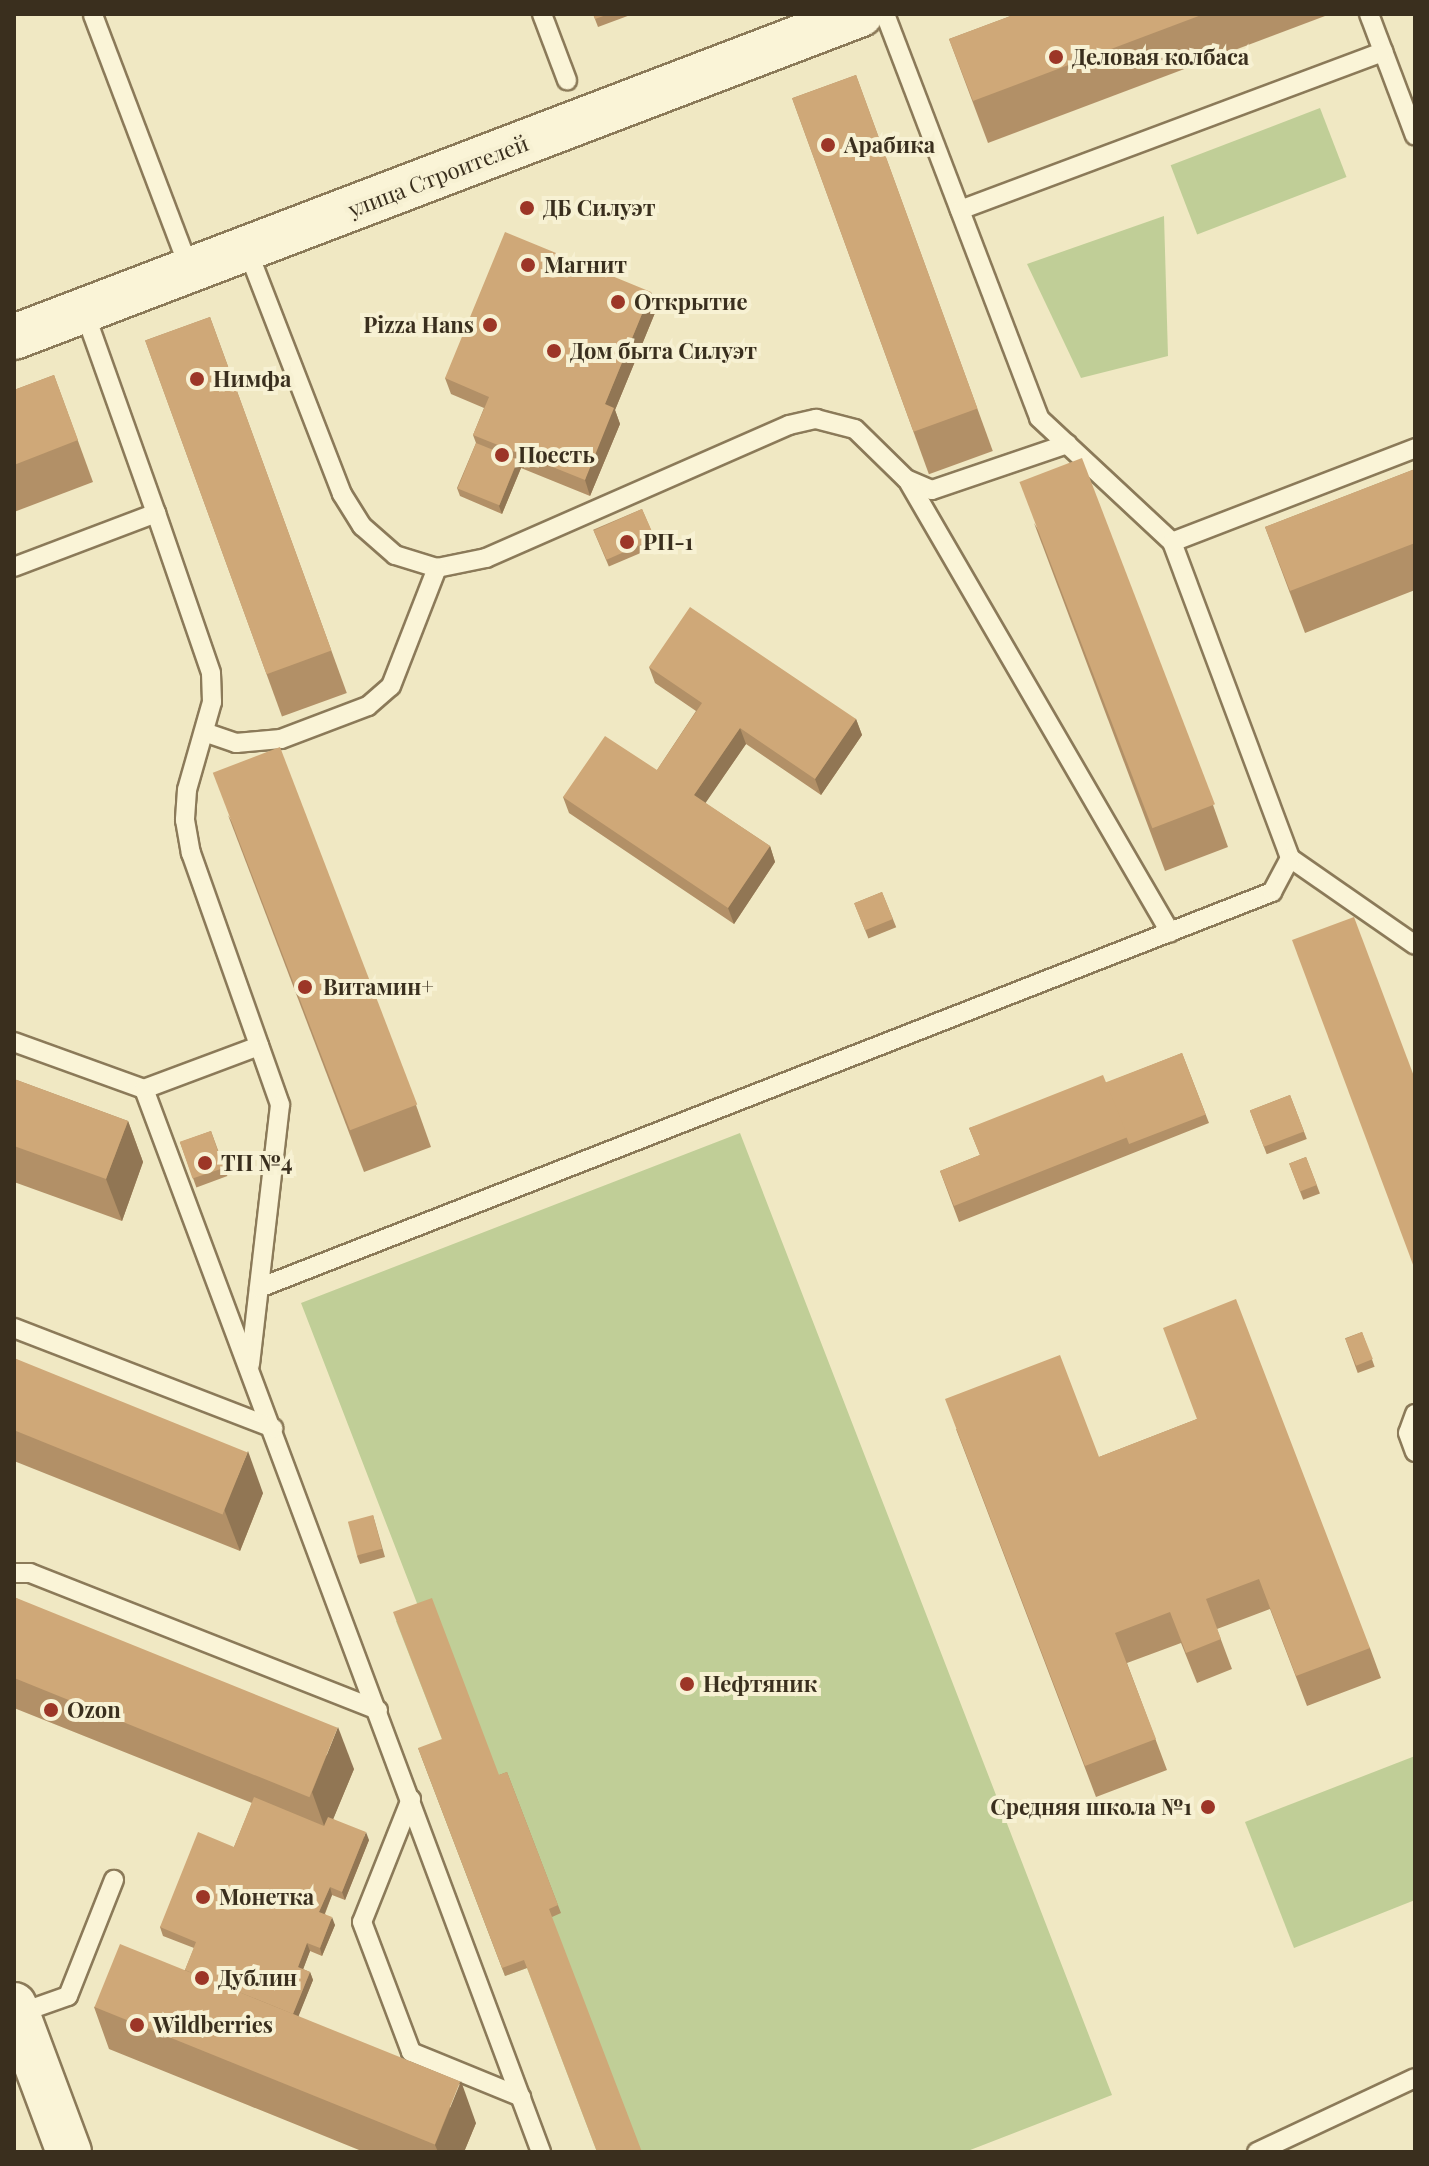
<!DOCTYPE html>
<meta charset="utf-8">
<style>
body{margin:0}
#map{position:relative;width:1429px;height:2166px;overflow:hidden;background:#f0e8c3;font-family:"Playfair Display",serif}
div>[style]{position:absolute}
[style*='--x']{left:calc(var(--x)*1px);top:calc(var(--y)*1px);width:calc(var(--w)*1px);rotate:calc(var(--a)*1deg)}
.green>*{inset:0;background:#c0ce97;transform-origin:0 0}
.roads{filter:drop-shadow(2px 0 #8b7a59) drop-shadow(-2px 0 #8b7a59) drop-shadow(0 2px #8b7a59) drop-shadow(0 -2px #8b7a59)}
.service>*{height:18px;margin:-9px;padding:0 9px;transform-origin:9px;border-radius:9px;background:#faf4d7}
.secondary>*{height:44px;margin:-22px;padding:0 22px;transform-origin:22px;border-radius:22px;background:#faf4d7}
.wall>*{inset:0;background:#b29067;transform-origin:0 0}
.shaded-wall>*{inset:0;background:#917654}
.building>*{inset:0;background:#cfa878;transform-origin:0 0}
.dots>*{width:22px;height:22px;translate:-50% -50%;box-sizing:border-box;border:4px solid #f7f1d3;border-radius:50%}
span{translate:-50% -50%;white-space:nowrap;text-align:center;line-height:1.15;-webkit-text-stroke:8px #f7f1d3;paint-order:stroke}
.poi-label{font-size:22px;color:#3a2f1e;font-weight:700}
.left{translate:0 -50%;text-align:left}
.right{translate:-100% -50%;text-align:right}
.street-label{font-size:22px;color:#3a2f1e}
.frame{position:absolute;inset:0;border:16px solid #3a2f1e;pointer-events:none}
</style>
<div id="map">
<div class="green">
<div style="left:1320px;top:108px;width:74px;height:160px;rotate:69deg"></div>
<div style="clip-path:polygon(1164px 216px,1168px 356px,1081px 378px,1027px 264px)"></div>
<div style="clip-path:polygon(740px 1133px,1112px 2095px,965px 2152px,597px 2152px,527px 1968px,505px 1976px,421px 1756px,445px 1747px,396px 1621px,420px 1611px,301px 1303px)"></div>
<div style="clip-path:polygon(1415px 1756px,1415px 1900px,1294px 1948px,1245px 1822px)"></div>
</div>
<div class="roads">
<div class="service">
<div style="--x:542;--y:14;--w:71;--a:69.3"></div>
<div style="--x:885;--y:14;--w:432;--a:69.1"></div>
<div style="--x:1039;--y:418;--w:182;--a:43"></div>
<div style="--x:1172;--y:542;--w:261;--a:-21.1"></div>
<div style="--x:1369;--y:14;--w:130;--a:69.3"></div>
<div style="--x:93;--y:15;--w:274;--a:69.2"></div>
<div style="--x:960;--y:210;--w:452;--a:-20.5"></div>
<div style="--x:247;--y:249;--w:263;--a:68.8"></div>
<div style="--x:342;--y:494;--w:38;--a:58"></div>
<div style="--x:362;--y:526;--w:44;--a:41.3"></div>
<div style="--x:395;--y:555;--w:44;--a:17.2"></div>
<div style="--x:437;--y:568;--w:50;--a:-11.5"></div>
<div style="--x:486;--y:558;--w:331;--a:-23.7"></div>
<div style="--x:789;--y:425;--w:28;--a:-13"></div>
<div style="--x:816;--y:419;--w:40;--a:14.4"></div>
<div style="--x:855;--y:429;--w:71;--a:44.4"></div>
<div style="--x:906;--y:479;--w:28;--a:23"></div>
<div style="--x:932;--y:490;--w:143;--a:-18.8"></div>
<div style="--x:908;--y:481;--w:522;--a:59.85"></div>
<div style="--x:156;--y:513;--w:169;--a:71"></div>
<div style="--x:211;--y:673;--w:29;--a:88"></div>
<div style="--x:212;--y:702;--w:91;--a:105.9"></div>
<div style="--x:187;--y:790;--w:30;--a:94"></div>
<div style="--x:185;--y:820;--w:34;--a:80"></div>
<div style="--x:191;--y:853;--w:267;--a:70.5"></div>
<div style="--x:280;--y:1105;--w:261;--a:96.6"></div>
<div style="--x:1172;--y:542;--w:337;--a:69.5"></div>
<div style="--x:1290;--y:858;--w:152;--a:34.8"></div>
<div style="--x:14;--y:567;--w:152;--a:-20.8"></div>
<div style="--x:156;--y:513;--w:214;--a:-109.6"></div>
<div style="--x:204;--y:732;--w:34;--a:19"></div>
<div style="--x:236;--y:743;--w:45;--a:-5.1"></div>
<div style="--x:281;--y:739;--w:93;--a:-20.8"></div>
<div style="--x:368;--y:706;--w:30;--a:-41"></div>
<div style="--x:391;--y:686;--w:127;--a:-68.7"></div>
<div style="--x:14;--y:1042;--w:138;--a:19.9"></div>
<div style="--x:144;--y:1089;--w:1135;--a:69.52"></div>
<div style="--x:144;--y:1089;--w:123;--a:-20.5"></div>
<div style="--x:259;--y:1288;--w:1088;--a:-21.35"></div>
<div style="--x:1272;--y:892;--w:38;--a:-62"></div>
<div style="--x:14;--y:1328;--w:278;--a:21.1"></div>
<div style="--x:1415;--y:1414;--w:20;--a:110"></div>
<div style="--x:1408;--y:1433;--w:20;--a:70"></div>
<div style="--x:14;--y:1573;--w:16;--a:0"></div>
<div style="--x:30;--y:1573;--w:374;--a:21.5"></div>
<div style="--x:411;--y:1799;--w:132;--a:111.7"></div>
<div style="--x:362;--y:1922;--w:139;--a:69.3"></div>
<div style="--x:411;--y:2052;--w:119;--a:22.2"></div>
<div style="--x:17;--y:2014;--w:54;--a:-19.4"></div>
<div style="--x:68;--y:1996;--w:125;--a:-68.4"></div>
<div style="--x:1257;--y:2152;--w:174;--a:-25.1"></div>
</div>
<div class="secondary">
<div style="--x:14;--y:337;--w:906;--a:-20.87"></div>
<div style="--x:14;--y:2005;--w:157;--a:69.5"></div>
</div>
</div>
<div class="wall">
<div style="clip-path:polygon(593px 14px,633px 14px,598px 27px)"></div>
<div style="clip-path:polygon(1016px 14px,1325px 14px,1325px 16px,988px 143px,949px 39px)"></div>
<div style="left:856px;top:75px;width:400px;height:68px;rotate:70deg"></div>
<div style="clip-path:polygon(657px 308px,615px 410px,620px 424px,590px 496px,521px 468px,502px 514px,460px 496px,457px 488px,476px 443px,473px 435px,484px 408px,451px 394px,445px 378px)"></div>
<div style="left:210px;top:317px;width:400px;height:69px;rotate:70deg"></div>
<div style="clip-path:polygon(54px 375px,93px 482px,14px 512px,14px 390px)"></div>
<div style="clip-path:polygon(1415px 469px,1415px 590px,1305px 633px,1265px 527px)"></div>
<div style="left:642px;top:509px;width:40px;height:53px;rotate:67deg"></div>
<div style="clip-path:polygon(1034px 523px,1213px 805px,1228px 847px,1165px 871px)"></div>
<div style="clip-path:polygon(649px 667px,856px 719px,862px 735px,821px 795px,746px 744px,705px 803px,770px 846px,775px 862px,734px 924px,569px 813px,563px 797px,657px 770px,696px 711px,655px 683px)"></div>
<div style="clip-path:polygon(228px 815px,416px 1105px,431px 1147px,364px 1172px)"></div>
<div style="left:882px;top:892px;width:38px;height:30px;rotate:68deg"></div>
<div style="clip-path:polygon(1182px 1053px,1209px 1123px,959px 1222px,940px 1171px,980px 1155px,969px 1128px,1106px 1083px)"></div>
<div style="clip-path:polygon(14px 1079px,128px 1121px,143px 1162px,122px 1221px,14px 1182px)"></div>
<div style="left:1290px;top:1095px;width:47px;height:43px;rotate:69deg"></div>
<div style="left:211px;top:1131px;width:48px;height:33px;rotate:70deg"></div>
<div style="left:1306px;top:1157px;width:39px;height:18px;rotate:69deg"></div>
<div style="left:1362px;top:1332px;width:37px;height:18px;rotate:70deg"></div>
<div style="clip-path:polygon(14px 1358px,263px 1493px,240px 1551px,14px 1461px)"></div>
<div style="clip-path:polygon(1197px 1419px,1370px 1648px,1381px 1678px,1307px 1706px,1270px 1609px,1217px 1629px,1232px 1669px,1197px 1683px,1181px 1643px,1127px 1663px,1167px 1770px,1096px 1797px,956px 1429px,1099px 1457px)"></div>
<div style="clip-path:polygon(373px 1515px,385px 1557px,360px 1564px,357px 1556px)"></div>
<div style="clip-path:polygon(14px 1597px,354px 1769px,333px 1819px,369px 1840px,345px 1900px,332px 1895px,325px 1914px,335px 1925px,322px 1956px,310px 1951px,303px 1969px,310px 1972px,313px 1980px,298px 2016px,476px 2123px,464px 2152px,364px 2152px,109px 2049px,94px 2007px,185px 1970px,194px 1948px,163px 1936px,160px 1927px,234px 1847px,252px 1803px,14px 1708px)"></div>
<div style="clip-path:polygon(418px 1748px,499px 1775px,507px 1772px,561px 1913px,552px 1917px,527px 1968px,505px 1976px)"></div>
</div>
<div class="shaded-wall">
<div style="clip-path:polygon(651px 292px,657px 308px,615px 410px,620px 424px,590px 496px,585px 480px,605px 404px)"></div>
<div style="clip-path:polygon(518px 460px,521px 468px,502px 514px,499px 506px)"></div>
<div style="clip-path:polygon(856px 719px,862px 735px,821px 795px,815px 779px)"></div>
<div style="clip-path:polygon(740px 728px,746px 744px,700px 811px,694px 795px)"></div>
<div style="clip-path:polygon(770px 846px,775px 862px,734px 924px,728px 908px)"></div>
<div style="clip-path:polygon(128px 1121px,143px 1162px,122px 1221px,106px 1179px)"></div>
<div style="clip-path:polygon(248px 1451px,263px 1493px,240px 1551px,224px 1509px)"></div>
<div style="clip-path:polygon(338px 1727px,354px 1769px,327px 1834px,312px 1792px)"></div>
<div style="clip-path:polygon(366px 1832px,369px 1840px,345px 1900px,342px 1892px)"></div>
<div style="clip-path:polygon(330px 1887px,332px 1895px,322px 1920px,319px 1912px)"></div>
<div style="clip-path:polygon(332px 1917px,335px 1925px,322px 1956px,320px 1948px)"></div>
<div style="clip-path:polygon(307px 1943px,310px 1951px,301px 1975px,298px 1967px)"></div>
<div style="clip-path:polygon(310px 1972px,313px 1980px,289px 2040px,286px 2031px)"></div>
<div style="clip-path:polygon(461px 2081px,476px 2123px,464px 2152px,438px 2152px,435px 2145px)"></div>
</div>
<div class="building">
<div style="clip-path:polygon(593px 14px,609px 14px,595px 19px)"></div>
<div style="clip-path:polygon(1016px 14px,1204px 14px,973px 101px,949px 39px)"></div>
<div style="left:856px;top:75px;width:355px;height:68px;rotate:70deg"></div>
<div style="clip-path:polygon(505px 232px,651px 292px,605px 404px,614px 408px,585px 480px,473px 435px,489px 397px,445px 378px)"></div>
<div style="left:210px;top:317px;width:355px;height:69px;rotate:70deg"></div>
<div style="clip-path:polygon(54px 375px,78px 440px,14px 465px,14px 390px)"></div>
<div style="left:476px;top:443px;width:45px;height:49px;rotate:22deg"></div>
<div style="left:1082px;top:458px;width:371px;height:67px;rotate:69deg"></div>
<div style="clip-path:polygon(1415px 469px,1415px 543px,1290px 591px,1265px 527px)"></div>
<div style="left:642px;top:509px;width:32px;height:53px;rotate:66deg"></div>
<div style="clip-path:polygon(690px 607px,856px 719px,815px 779px,740px 728px,694px 795px,770px 846px,728px 908px,563px 797px,605px 736px,657px 770px,702px 703px,649px 667px)"></div>
<div style="left:280px;top:747px;width:383px;height:72px;rotate:69deg"></div>
<div style="left:882px;top:892px;width:29px;height:30px;rotate:68deg"></div>
<div style="clip-path:polygon(1354px 917px,1415px 1079px,1415px 1270px,1292px 940px)"></div>
<div style="left:1182px;top:1053px;width:66px;height:82px;rotate:69deg"></div>
<div style="clip-path:polygon(1103px 1075px,1128px 1137px,954px 1206px,940px 1171px,980px 1155px,969px 1128px)"></div>
<div style="clip-path:polygon(14px 1079px,128px 1121px,106px 1179px,14px 1146px)"></div>
<div style="left:1290px;top:1095px;width:39px;height:43px;rotate:69deg"></div>
<div style="left:211px;top:1131px;width:39px;height:33px;rotate:71deg"></div>
<div style="left:1306px;top:1157px;width:30px;height:18px;rotate:69deg"></div>
<div style="clip-path:polygon(1236px 1299px,1370px 1648px,1296px 1676px,1259px 1579px,1206px 1599px,1221px 1639px,1186px 1653px,1170px 1612px,1115px 1633px,1156px 1739px,1085px 1766px,945px 1399px,1060px 1355px,1099px 1457px,1197px 1419px,1163px 1328px)"></div>
<div style="left:1362px;top:1332px;width:29px;height:18px;rotate:68deg"></div>
<div style="left:14px;top:1358px;width:252px;height:67px;rotate:22deg"></div>
<div style="left:373px;top:1515px;width:35px;height:26px;rotate:75deg"></div>
<div style="left:14px;top:1597px;width:349px;height:75px;rotate:22deg"></div>
<div style="clip-path:polygon(432px 1598px,499px 1775px,507px 1772px,558px 1905px,549px 1909px,642px 2152px,597px 2152px,524px 1960px,502px 1968px,418px 1748px,442px 1739px,393px 1612px)"></div>
<div style="clip-path:polygon(254px 1797px,324px 1826px,328px 1817px,366px 1832px,342px 1892px,330px 1887px,319px 1912px,332px 1917px,320px 1948px,307px 1943px,298px 1967px,310px 1972px,293px 2014px,185px 1970px,196px 1942px,160px 1927px,198px 1832px,234px 1847px)"></div>
<div style="left:120px;top:1944px;width:367px;height:68px;rotate:22deg"></div>
</div>
<div class="dots">
<div style="left:1056px;top:57px;background:#9c3627"></div>
<div style="left:828px;top:145px;background:#9c3627"></div>
<div style="left:527px;top:208px;background:#9c3627"></div>
<div style="left:528px;top:265px;background:#9c3627"></div>
<div style="left:618px;top:302px;background:#9c3627"></div>
<div style="left:490px;top:325px;background:#9c3627"></div>
<div style="left:554px;top:351px;background:#9c3627"></div>
<div style="left:197px;top:379px;background:#9c3627"></div>
<div style="left:502px;top:455px;background:#9c3627"></div>
<div style="left:627px;top:542px;background:#9c3627"></div>
<div style="left:305px;top:987px;background:#9c3627"></div>
<div style="left:205px;top:1163px;background:#9c3627"></div>
<div style="left:687px;top:1684px;background:#9c3627"></div>
<div style="left:51px;top:1710px;background:#9c3627"></div>
<div style="left:1208px;top:1807px;background:#9c3627"></div>
<div style="left:203px;top:1897px;background:#9c3627"></div>
<div style="left:202px;top:1978px;background:#9c3627"></div>
<div style="left:137px;top:2025px;background:#9c3627"></div>
</div>
<div class="poi-label">
<span class="left" style="left:1072px;top:57px">Деловая колбаса</span>
<span class="left" style="left:844px;top:145px">Арабика</span>
<span class="left" style="left:543px;top:208px">ДБ Силуэт</span>
<span class="left" style="left:544px;top:265px">Магнит</span>
<span class="left" style="left:634px;top:302px">Открытие</span>
<span class="right" style="left:474px;top:325px">Pizza Hans</span>
<span class="left" style="left:570px;top:351px">Дом быта Силуэт</span>
<span class="left" style="left:213px;top:379px">Нимфа</span>
<span class="left" style="left:518px;top:455px">Поесть</span>
<span class="left" style="left:643px;top:542px">РП-1</span>
<span class="left" style="left:323px;top:987px">Витамин+</span>
<span class="left" style="left:221px;top:1163px">ТП №4</span>
<span class="left" style="left:703px;top:1684px">Нефтяник</span>
<span class="left" style="left:67px;top:1710px">Ozon</span>
<span class="right" style="left:1192px;top:1807px">Средняя школа №1</span>
<span class="left" style="left:219px;top:1897px">Монетка</span>
<span class="left" style="left:218px;top:1978px">Дублин</span>
<span class="left" style="left:153px;top:2025px">Wildberries</span>
</div>
<div class="street-label">
<span style="left:438px;top:176px;rotate:-21deg">улица Строителей</span>
</div>
<div class="frame"></div>
</div>
